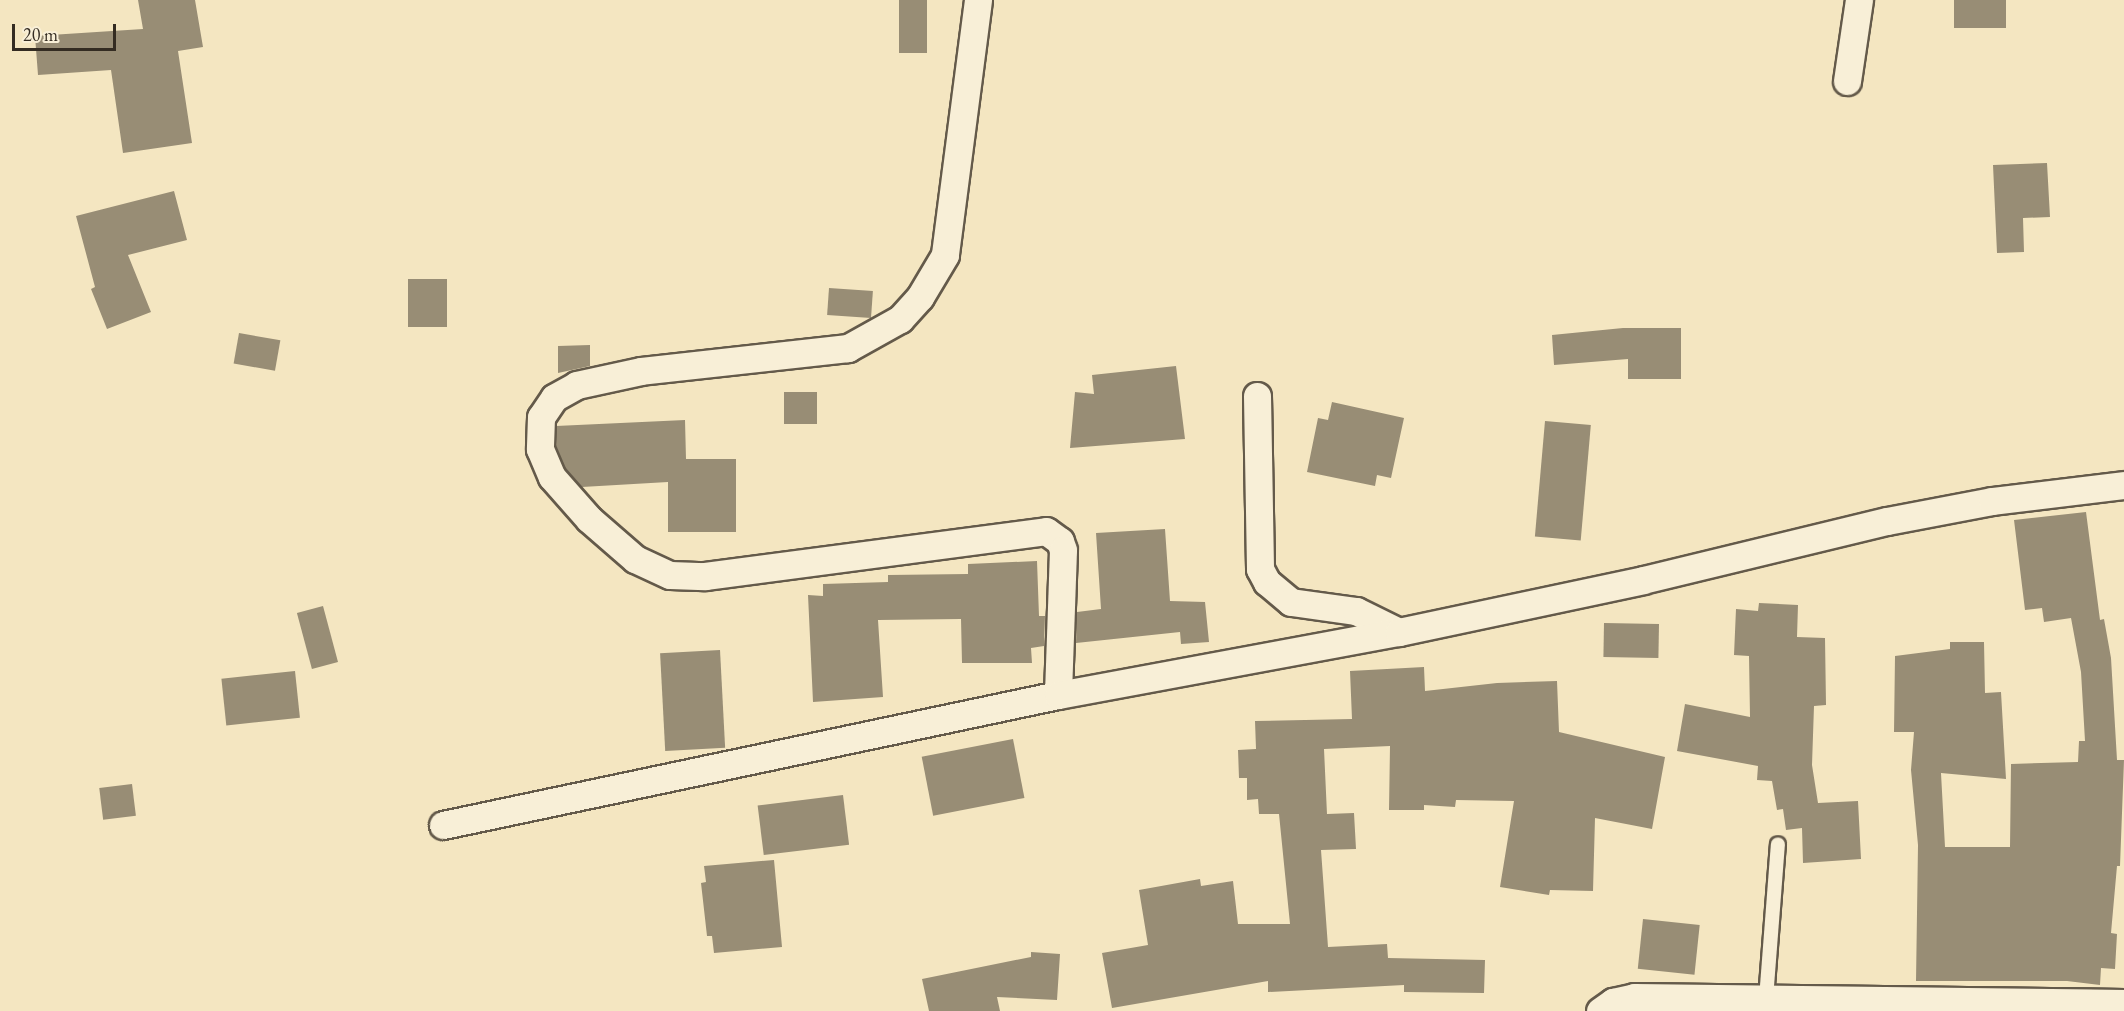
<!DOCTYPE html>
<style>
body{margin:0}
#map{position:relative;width:2124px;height:1011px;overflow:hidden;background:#f4e6c1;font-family:"EB Garamond",serif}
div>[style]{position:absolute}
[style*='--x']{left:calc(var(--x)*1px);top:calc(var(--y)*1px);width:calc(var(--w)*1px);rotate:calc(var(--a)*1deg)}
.building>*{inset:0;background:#988d75;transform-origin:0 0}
.roads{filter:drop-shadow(2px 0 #645a4a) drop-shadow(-2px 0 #645a4a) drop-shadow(0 2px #645a4a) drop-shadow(0 -2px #645a4a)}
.service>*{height:14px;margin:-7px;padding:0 7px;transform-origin:7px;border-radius:7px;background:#f8efd7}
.minor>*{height:27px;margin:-13.5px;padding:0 13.5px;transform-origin:13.5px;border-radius:13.5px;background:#f8efd7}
span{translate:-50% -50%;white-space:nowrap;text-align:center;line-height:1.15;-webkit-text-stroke:4.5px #f8efd7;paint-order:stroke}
.scale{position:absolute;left:12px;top:24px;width:104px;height:27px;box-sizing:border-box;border:3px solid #342c22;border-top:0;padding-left:8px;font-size:18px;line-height:21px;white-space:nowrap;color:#342c22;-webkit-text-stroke:4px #f8efd7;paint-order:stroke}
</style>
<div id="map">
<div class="building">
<div style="clip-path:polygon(138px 0,195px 0,203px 47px,178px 51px,192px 143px,123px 153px,111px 70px,38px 75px,35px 36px,143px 29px)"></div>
<div style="left:899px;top:0;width:28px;height:53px"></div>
<div style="left:1954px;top:0;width:52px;height:28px"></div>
<div style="clip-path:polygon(2047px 163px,2050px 217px,2023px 218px,2024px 252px,1997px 253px,1993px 165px)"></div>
<div style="clip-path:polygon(174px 191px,187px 240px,128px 255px,151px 312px,107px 329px,91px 289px,95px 287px,76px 216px)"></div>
<div style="left:408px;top:279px;width:39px;height:48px"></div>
<div style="left:829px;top:288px;width:44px;height:27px;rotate:4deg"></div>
<div style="clip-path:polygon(1623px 328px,1681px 328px,1681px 379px,1628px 379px,1628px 359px,1554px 365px,1552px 335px)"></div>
<div style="left:239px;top:333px;width:42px;height:31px;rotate:10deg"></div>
<div style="clip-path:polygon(590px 345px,590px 366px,558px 373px,558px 346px)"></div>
<div style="clip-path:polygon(1176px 366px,1185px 439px,1070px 448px,1075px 392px,1094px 394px,1092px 375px)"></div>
<div style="left:784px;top:392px;width:33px;height:32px"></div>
<div style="clip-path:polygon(1332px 402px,1404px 418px,1391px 478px,1377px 475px,1375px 486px,1307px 472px,1318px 418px,1328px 420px)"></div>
<div style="clip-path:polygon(685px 420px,686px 459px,736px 459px,736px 532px,668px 532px,668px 482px,582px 487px,565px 468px,556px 446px,556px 426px)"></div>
<div style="left:1545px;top:421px;width:46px;height:116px;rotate:5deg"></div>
<div style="clip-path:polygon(2086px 512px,2100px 620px,2104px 619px,2111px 658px,2117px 760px,2124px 760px,2120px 866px,2117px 866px,2111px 933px,2117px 934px,2115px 969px,2101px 968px,2100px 985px,2067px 981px,1916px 981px,1918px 845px,1911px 770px,1914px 732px,1894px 732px,1895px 656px,1950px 649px,1950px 642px,1984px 642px,1985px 693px,2001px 692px,2006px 779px,1941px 773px,1945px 847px,2010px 847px,2011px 764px,2078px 762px,2079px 741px,2085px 741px,2081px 672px,2071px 618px,2044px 622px,2042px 608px,2025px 610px,2014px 520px)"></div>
<div style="clip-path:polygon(1165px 529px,1170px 601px,1205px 602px,1209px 642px,1181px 644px,1180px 632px,1076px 643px,1077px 612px,1101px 609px,1096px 533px)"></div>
<div style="clip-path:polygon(1037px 561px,1039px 616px,1045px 616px,1044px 646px,1031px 648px,1032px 663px,962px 663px,961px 619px,878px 620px,883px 697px,813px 702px,808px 595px,823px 596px,823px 584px,888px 582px,888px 575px,968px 574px,968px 564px)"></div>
<div style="clip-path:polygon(1759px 603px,1798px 605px,1797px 637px,1825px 638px,1826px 705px,1814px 706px,1812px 765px,1818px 803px,1858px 801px,1861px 859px,1803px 863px,1802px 828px,1786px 830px,1783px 809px,1777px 810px,1772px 781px,1757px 780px,1758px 766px,1677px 751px,1685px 704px,1750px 717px,1749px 656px,1734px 655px,1736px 609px,1758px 611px)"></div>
<div style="left:323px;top:606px;width:58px;height:27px;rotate:75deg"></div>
<div style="left:1604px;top:623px;width:55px;height:34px;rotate:1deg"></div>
<div style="left:720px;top:650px;width:98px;height:60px;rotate:87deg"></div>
<div style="clip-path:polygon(1424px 667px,1425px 691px,1497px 683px,1557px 681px,1559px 732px,1665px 757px,1652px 829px,1595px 818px,1593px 891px,1550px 890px,1549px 895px,1500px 887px,1514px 801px,1456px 800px,1455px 807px,1424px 805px,1424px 810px,1389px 810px,1390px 746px,1324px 749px,1327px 814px,1354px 813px,1356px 849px,1321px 850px,1328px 947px,1387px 944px,1388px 958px,1485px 960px,1484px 993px,1404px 992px,1404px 985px,1268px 992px,1268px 981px,1112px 1008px,1102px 953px,1148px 945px,1139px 890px,1200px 879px,1201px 886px,1233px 881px,1238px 924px,1290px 924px,1279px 814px,1259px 814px,1258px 799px,1247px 800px,1247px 778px,1239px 778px,1238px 750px,1256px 749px,1255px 721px,1352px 719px,1350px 671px)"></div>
<div style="left:295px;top:671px;width:47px;height:74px;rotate:84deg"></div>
<div style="left:1013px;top:739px;width:60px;height:93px;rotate:79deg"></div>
<div style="left:132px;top:784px;width:32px;height:33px;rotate:83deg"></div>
<div style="left:843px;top:795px;width:50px;height:86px;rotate:83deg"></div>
<div style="clip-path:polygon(774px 860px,782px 947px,714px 953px,712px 936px,707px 936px,701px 883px,706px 882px,704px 866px)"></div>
<div style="left:1643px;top:919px;width:57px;height:50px;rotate:6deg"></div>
<div style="clip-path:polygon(1031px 952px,1060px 954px,1057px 1000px,997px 997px,1000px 1011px,929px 1011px,922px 979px,1031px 957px)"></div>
</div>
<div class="roads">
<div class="service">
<div style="--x:1766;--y:999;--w:155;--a:-85.6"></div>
</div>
<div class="minor">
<div style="--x:978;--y:0;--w:257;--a:97.4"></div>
<div style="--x:945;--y:255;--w:49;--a:120.8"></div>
<div style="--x:920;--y:297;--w:30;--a:132"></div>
<div style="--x:900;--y:319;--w:60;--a:150.9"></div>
<div style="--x:848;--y:348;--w:208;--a:173.7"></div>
<div style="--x:641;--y:371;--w:66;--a:167.7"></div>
<div style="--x:577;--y:385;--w:26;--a:151"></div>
<div style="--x:554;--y:398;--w:23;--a:124"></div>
<div style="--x:541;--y:417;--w:32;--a:92"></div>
<div style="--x:540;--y:449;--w:30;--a:67"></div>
<div style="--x:552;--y:477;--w:56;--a:48.6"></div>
<div style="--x:589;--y:519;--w:61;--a:41"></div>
<div style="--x:635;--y:559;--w:38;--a:25"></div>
<div style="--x:670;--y:575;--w:35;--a:2"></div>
<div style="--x:705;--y:576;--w:344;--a:-7.5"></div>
<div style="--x:1046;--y:531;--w:17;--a:36"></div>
<div style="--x:1060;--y:541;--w:9;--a:72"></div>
<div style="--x:1063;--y:550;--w:145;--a:92"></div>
<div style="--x:1847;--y:81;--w:82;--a:-81.6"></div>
<div style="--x:1257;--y:396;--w:173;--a:89"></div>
<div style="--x:1260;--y:569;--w:15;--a:62"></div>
<div style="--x:1267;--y:582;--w:31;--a:40"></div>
<div style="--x:1291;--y:602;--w:66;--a:7.9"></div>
<div style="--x:1356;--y:611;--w:48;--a:26"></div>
<div style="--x:443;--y:825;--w:629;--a:-11.94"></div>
<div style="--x:1058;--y:695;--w:347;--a:-10.5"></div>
<div style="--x:1399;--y:632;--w:249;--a:-12"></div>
<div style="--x:1643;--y:580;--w:251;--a:-13.6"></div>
<div style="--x:1887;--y:521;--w:107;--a:-10.8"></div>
<div style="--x:1992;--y:501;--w:133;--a:-6.9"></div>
<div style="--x:1600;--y:1011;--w:16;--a:-35"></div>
<div style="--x:1613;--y:1002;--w:22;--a:-13"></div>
<div style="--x:1634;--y:997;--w:490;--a:0.7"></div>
</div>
</div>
<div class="scale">20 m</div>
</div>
